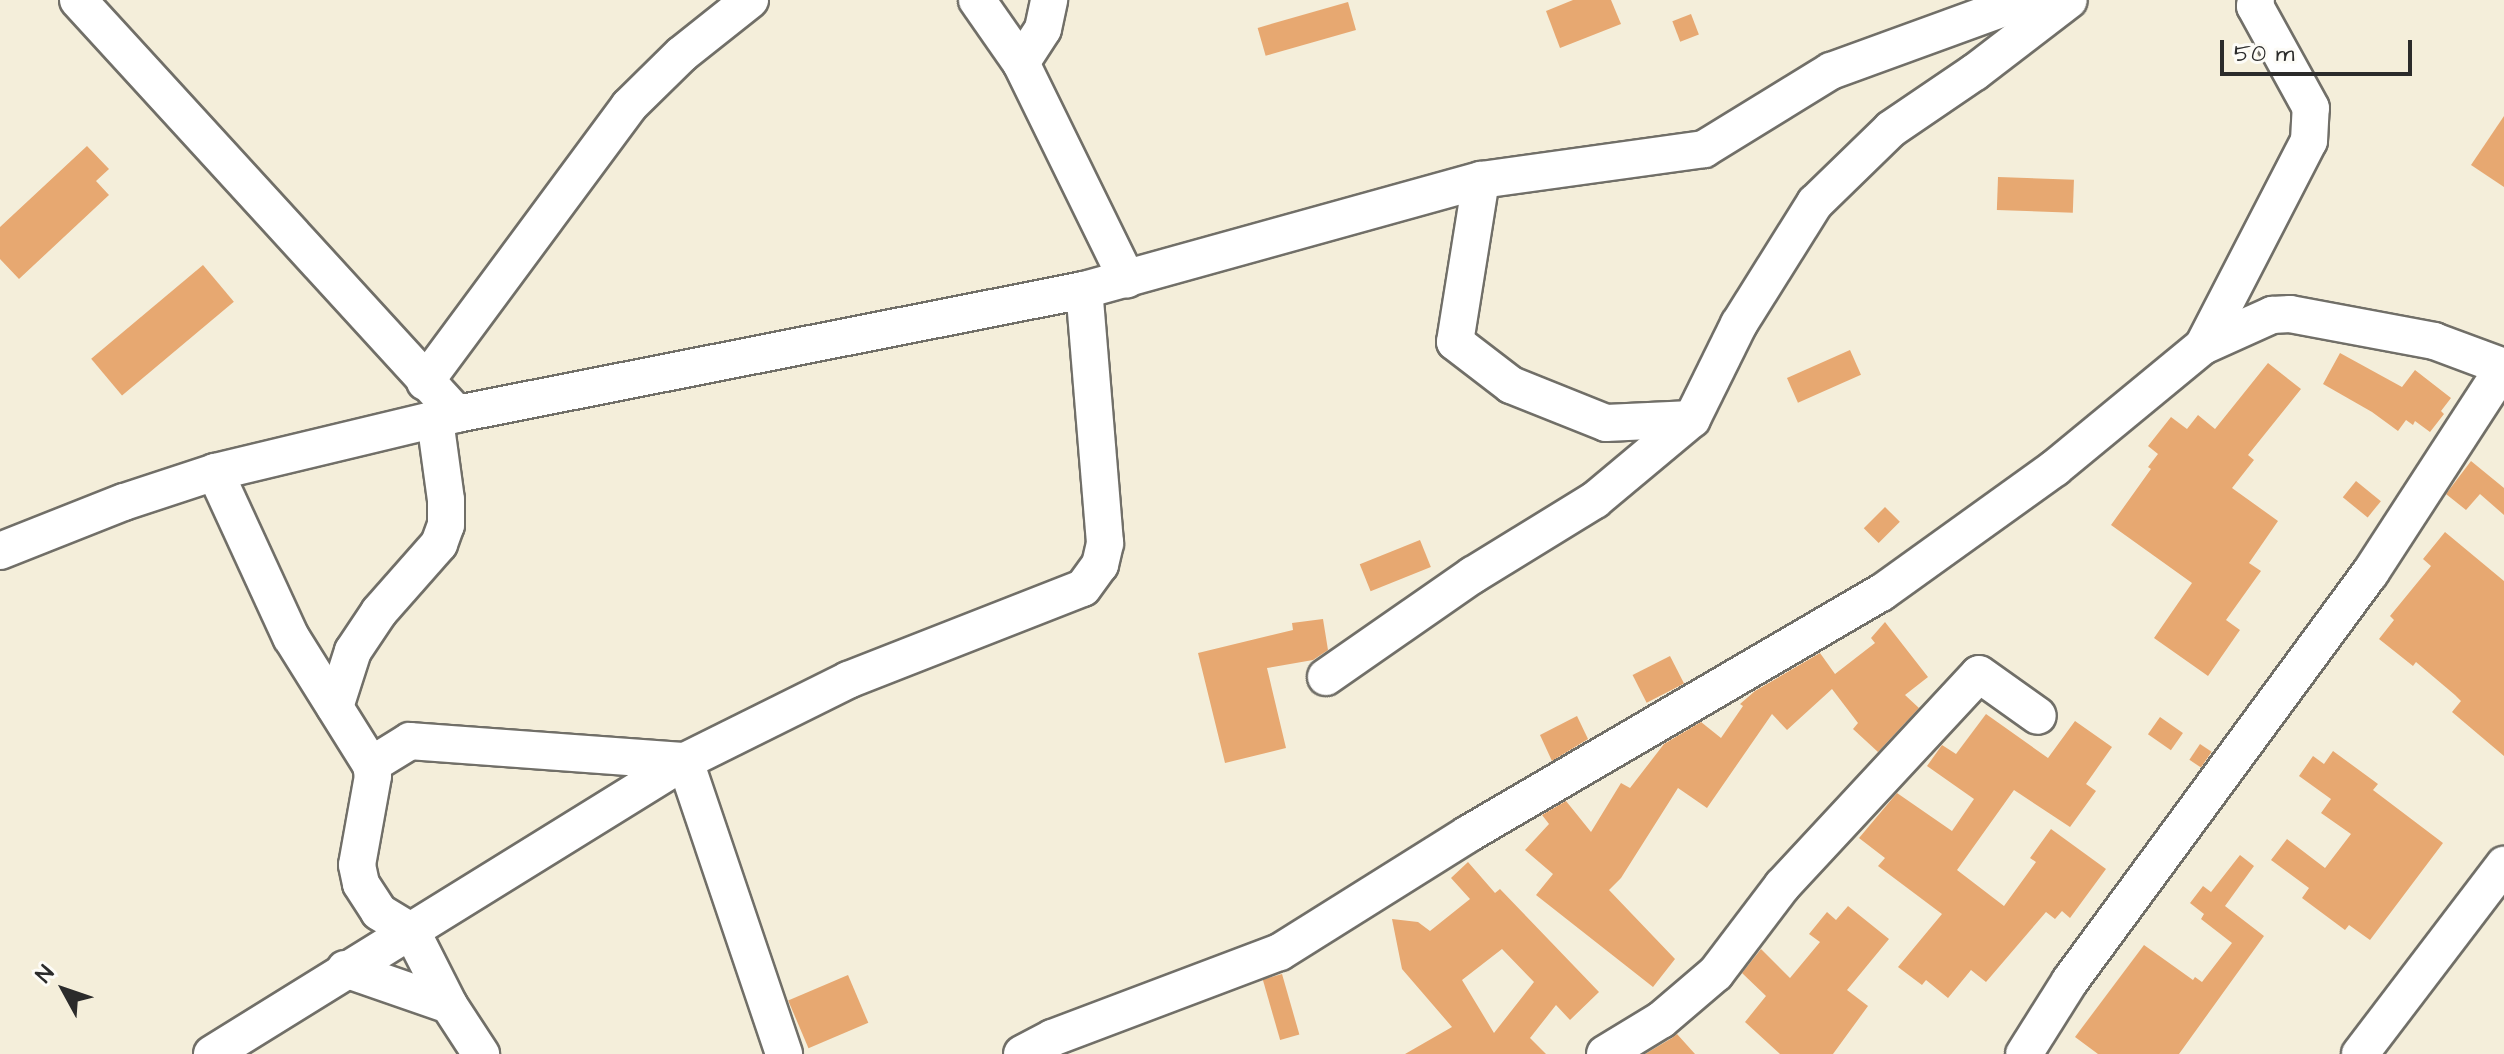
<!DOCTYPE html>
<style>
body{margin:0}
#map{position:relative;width:2504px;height:1054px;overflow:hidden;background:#f4eeda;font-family:"Architects Daughter",sans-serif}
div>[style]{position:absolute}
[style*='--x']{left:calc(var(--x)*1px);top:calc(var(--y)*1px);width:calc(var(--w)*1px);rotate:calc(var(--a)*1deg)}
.building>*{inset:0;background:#e7a871;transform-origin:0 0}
.roads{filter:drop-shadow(2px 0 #716f68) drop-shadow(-2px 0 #716f68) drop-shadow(0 2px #716f68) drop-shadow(0 -2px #716f68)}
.minor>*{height:36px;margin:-18px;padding:0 18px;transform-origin:18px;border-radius:18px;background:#fff}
span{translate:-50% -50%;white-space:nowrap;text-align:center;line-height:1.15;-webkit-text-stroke:6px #fdfcf7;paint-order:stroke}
.north{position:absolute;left:24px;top:950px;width:80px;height:80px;-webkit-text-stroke:6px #fdfcf7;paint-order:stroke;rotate:310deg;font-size:22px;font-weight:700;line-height:32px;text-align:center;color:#2b2b2b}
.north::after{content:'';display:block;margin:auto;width:28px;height:36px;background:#2b2b2b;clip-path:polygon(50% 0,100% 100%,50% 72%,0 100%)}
.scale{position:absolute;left:2220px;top:40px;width:192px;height:36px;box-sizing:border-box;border:4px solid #2b2b2b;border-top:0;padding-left:10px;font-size:24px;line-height:28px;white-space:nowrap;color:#2b2b2b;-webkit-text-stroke:6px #fdfcf7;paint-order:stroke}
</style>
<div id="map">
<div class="building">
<div style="clip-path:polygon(1573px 0,1611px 0,1621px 24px,1560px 48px,1546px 11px)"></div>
<div style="left:1348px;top:2px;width:29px;height:94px;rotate:74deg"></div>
<div style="left:1691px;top:14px;width:22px;height:20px;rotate:69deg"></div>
<div style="clip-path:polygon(2504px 116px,2504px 187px,2471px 165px)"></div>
<div style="clip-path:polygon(87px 146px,109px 169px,96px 181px,109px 195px,19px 279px,0 259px,0 227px)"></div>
<div style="left:1998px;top:177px;width:76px;height:33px;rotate:2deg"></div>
<div style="left:203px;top:265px;width:48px;height:146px;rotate:50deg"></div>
<div style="left:1850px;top:350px;width:27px;height:69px;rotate:66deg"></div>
<div style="clip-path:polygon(2340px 353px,2402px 387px,2415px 370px,2451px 398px,2441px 411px,2444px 414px,2430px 432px,2415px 421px,2413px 425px,2406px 420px,2398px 431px,2372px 412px,2323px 384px)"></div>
<div style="clip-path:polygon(2268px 363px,2301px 389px,2248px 455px,2254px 460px,2232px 488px,2278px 521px,2249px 563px,2261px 571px,2226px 620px,2240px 630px,2208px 676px,2154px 638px,2192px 583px,2111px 525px,2151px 469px,2148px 467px,2158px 454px,2148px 446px,2171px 417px,2187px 429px,2198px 415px,2215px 429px)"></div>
<div style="clip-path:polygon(2471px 461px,2504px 488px,2504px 515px,2480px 494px,2466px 510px,2446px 494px)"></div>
<div style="left:2356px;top:481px;width:32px;height:21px;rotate:39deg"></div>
<div style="left:1885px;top:507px;width:21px;height:30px;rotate:45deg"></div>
<div style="clip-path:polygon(2445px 532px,2504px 581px,2504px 756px,2452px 712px,2461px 701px,2455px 695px,2416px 662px,2413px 666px,2379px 639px,2394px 620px,2390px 616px,2431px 566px,2423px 559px)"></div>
<div style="left:1420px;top:540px;width:29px;height:65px;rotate:68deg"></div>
<div style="clip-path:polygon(1323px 619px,1328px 650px,1313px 660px,1267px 668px,1286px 748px,1225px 763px,1198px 653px,1293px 630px,1292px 623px)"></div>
<div style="clip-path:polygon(1885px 622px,1928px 677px,1905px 695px,1919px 708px,1878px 752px,1853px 729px,1858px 723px,1832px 689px,1787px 730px,1772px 714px,1707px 808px,1678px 788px,1621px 878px,1609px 890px,1675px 959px,1653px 987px,1536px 895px,1553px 874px,1525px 850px,1549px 824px,1542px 815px,1566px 801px,1591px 832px,1621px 783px,1630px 788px,1664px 744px,1701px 722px,1721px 738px,1743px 706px,1740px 704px,1755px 691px,1820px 653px,1835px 674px,1875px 643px,1871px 638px)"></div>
<div style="left:1670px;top:656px;width:31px;height:42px;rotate:63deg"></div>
<div style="clip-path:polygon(1986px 714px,2048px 758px,2075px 721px,2112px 747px,2086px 784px,2096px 791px,2070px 827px,2014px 790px,1957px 870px,2004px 906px,2036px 862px,2030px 858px,2051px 829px,2106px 869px,2070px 918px,2062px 911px,2055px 919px,2046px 912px,1986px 982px,1971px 970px,1948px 998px,1926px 980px,1922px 985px,1898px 967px,1942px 914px,1878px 866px,1885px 858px,1859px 838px,1897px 793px,1952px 831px,1974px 799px,1927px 766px,1942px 745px,1956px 754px)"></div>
<div style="clip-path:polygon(1577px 716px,1588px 739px,1552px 761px,1540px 735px)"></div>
<div style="left:2160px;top:717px;width:28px;height:21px;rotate:35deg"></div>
<div style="left:2200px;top:744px;width:14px;height:19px;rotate:34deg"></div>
<div style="clip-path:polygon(2333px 751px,2378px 784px,2373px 790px,2443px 843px,2370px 940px,2349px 925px,2345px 930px,2302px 898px,2309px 888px,2271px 860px,2287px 839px,2325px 868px,2351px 834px,2321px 813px,2331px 799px,2299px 776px,2313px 756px,2324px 764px)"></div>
<div style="clip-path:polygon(2240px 855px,2254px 866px,2225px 906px,2264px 936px,2179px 1054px,2098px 1054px,2075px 1037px,2144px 945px,2193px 980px,2195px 977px,2202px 982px,2232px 943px,2201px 919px,2204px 914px,2190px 903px,2203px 886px,2211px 892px)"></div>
<div style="clip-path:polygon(evenodd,1468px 862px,1495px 893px,1500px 889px,1599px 992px,1570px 1020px,1556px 1005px,1530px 1038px,1546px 1054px,1405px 1054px,1452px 1027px,1402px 969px,1392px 919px,1418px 922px,1430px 931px,1470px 899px,1451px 878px,1468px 862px,1502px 949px,1534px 982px,1494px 1033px,1462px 980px,1502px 949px)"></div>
<div style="clip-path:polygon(1848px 906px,1889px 939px,1847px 990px,1868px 1006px,1833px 1054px,1780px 1054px,1745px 1022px,1766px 996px,1742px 973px,1761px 949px,1790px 978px,1820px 942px,1809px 934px,1827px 912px,1836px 920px)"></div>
<div style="left:1282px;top:974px;width:63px;height:20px;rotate:74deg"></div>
<div style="left:848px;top:975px;width:52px;height:65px;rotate:67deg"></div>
<div style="clip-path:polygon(1677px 1034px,1695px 1054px,1645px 1054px,1672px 1038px)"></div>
</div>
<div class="roads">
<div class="minor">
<div style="--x:78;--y:0;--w:561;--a:47.53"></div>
<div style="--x:977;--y:0;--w:77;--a:55.1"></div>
<div style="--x:1021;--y:63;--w:241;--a:63.9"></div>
<div style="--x:1021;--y:63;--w:40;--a:-57.1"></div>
<div style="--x:1043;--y:29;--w:30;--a:-78"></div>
<div style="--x:1481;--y:180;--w:164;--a:99.1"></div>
<div style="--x:1455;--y:342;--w:71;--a:37.5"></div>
<div style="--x:1511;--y:385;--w:102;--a:21.8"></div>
<div style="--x:1606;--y:423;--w:86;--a:-2.7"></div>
<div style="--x:2203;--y:346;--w:231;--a:-62.7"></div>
<div style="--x:2309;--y:141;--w:33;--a:-87"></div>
<div style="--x:2311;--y:108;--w:116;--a:-118.8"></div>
<div style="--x:2255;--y:6;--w:6;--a:-81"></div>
<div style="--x:425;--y:382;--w:343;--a:-53.5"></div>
<div style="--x:629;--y:106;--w:74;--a:-44.5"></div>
<div style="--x:682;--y:54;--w:87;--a:-38.5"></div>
<div style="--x:215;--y:472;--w:182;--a:65.3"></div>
<div style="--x:291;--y:637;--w:151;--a:58"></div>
<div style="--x:371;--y:765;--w:11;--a:80"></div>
<div style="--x:373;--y:776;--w:90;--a:100.2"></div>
<div style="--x:357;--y:865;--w:19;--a:78"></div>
<div style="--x:361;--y:884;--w:33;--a:57"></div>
<div style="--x:379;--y:912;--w:39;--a:31"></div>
<div style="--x:412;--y:932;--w:82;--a:63.1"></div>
<div style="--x:449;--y:1005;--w:59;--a:56.9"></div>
<div style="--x:0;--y:551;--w:133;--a:-21.6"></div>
<div style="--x:124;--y:502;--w:96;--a:-18.2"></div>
<div style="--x:215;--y:472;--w:249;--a:-13.5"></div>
<div style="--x:457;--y:414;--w:639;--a:-11.19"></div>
<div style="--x:1084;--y:290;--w:412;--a:-15.5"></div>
<div style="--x:1481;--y:180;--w:225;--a:-7.9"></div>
<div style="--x:1704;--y:149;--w:149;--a:-31.6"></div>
<div style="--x:1831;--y:71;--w:208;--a:-20"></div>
<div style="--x:1326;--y:677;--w:179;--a:-34.8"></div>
<div style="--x:1473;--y:575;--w:143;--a:-31.6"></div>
<div style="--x:1595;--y:500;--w:126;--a:-39.9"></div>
<div style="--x:1692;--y:419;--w:106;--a:-63.7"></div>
<div style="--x:1739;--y:324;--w:143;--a:-57.9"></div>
<div style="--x:1815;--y:203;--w:106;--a:-44.2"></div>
<div style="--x:1891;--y:129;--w:102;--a:-34.2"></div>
<div style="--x:1975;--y:72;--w:118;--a:-37.5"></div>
<div style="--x:335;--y:707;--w:59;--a:-72.2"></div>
<div style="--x:353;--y:651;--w:47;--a:-56.3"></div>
<div style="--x:379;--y:612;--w:91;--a:-48.6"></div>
<div style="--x:439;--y:544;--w:20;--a:-70"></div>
<div style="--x:446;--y:525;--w:25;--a:-90"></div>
<div style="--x:446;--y:500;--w:81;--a:-97.8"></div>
<div style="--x:371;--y:765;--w:46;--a:-31.6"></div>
<div style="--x:410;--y:741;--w:276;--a:4.2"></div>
<div style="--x:685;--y:761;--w:309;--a:71.3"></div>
<div style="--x:345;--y:969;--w:110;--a:19.1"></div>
<div style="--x:212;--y:1054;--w:556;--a:-31.78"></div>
<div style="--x:685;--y:761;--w:182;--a:-26.4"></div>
<div style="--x:848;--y:680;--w:252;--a:-21.4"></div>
<div style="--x:1083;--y:588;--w:29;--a:-54"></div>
<div style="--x:1100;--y:565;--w:23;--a:-77"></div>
<div style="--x:1105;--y:543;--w:254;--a:-94.7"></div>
<div style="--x:1022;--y:1054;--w:34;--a:-28"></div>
<div style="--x:1052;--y:1038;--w:244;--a:-20.7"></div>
<div style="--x:1280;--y:952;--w:222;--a:-32.1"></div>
<div style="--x:1468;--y:834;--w:478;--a:-30.3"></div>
<div style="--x:1881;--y:593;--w:214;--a:-35.7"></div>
<div style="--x:2055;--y:468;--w:192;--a:-39.5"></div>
<div style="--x:2203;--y:346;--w:76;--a:-24.2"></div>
<div style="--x:2272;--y:315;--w:18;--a:-3"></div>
<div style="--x:2290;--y:314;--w:147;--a:10.6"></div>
<div style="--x:2434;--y:341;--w:75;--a:20.4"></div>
<div style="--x:2504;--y:367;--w:246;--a:123"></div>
<div style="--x:2370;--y:573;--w:506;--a:126.33"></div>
<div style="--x:2070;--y:981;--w:86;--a:122.2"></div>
<div style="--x:1605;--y:1054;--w:66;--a:-31.3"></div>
<div style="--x:1661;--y:1020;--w:72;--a:-40.5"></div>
<div style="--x:1716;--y:973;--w:109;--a:-52.8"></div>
<div style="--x:1782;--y:886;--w:289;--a:-47.1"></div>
<div style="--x:1979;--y:674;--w:72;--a:35.4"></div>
<div style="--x:2360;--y:1054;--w:238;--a:-52.7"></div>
</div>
</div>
<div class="north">N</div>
<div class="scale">50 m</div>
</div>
